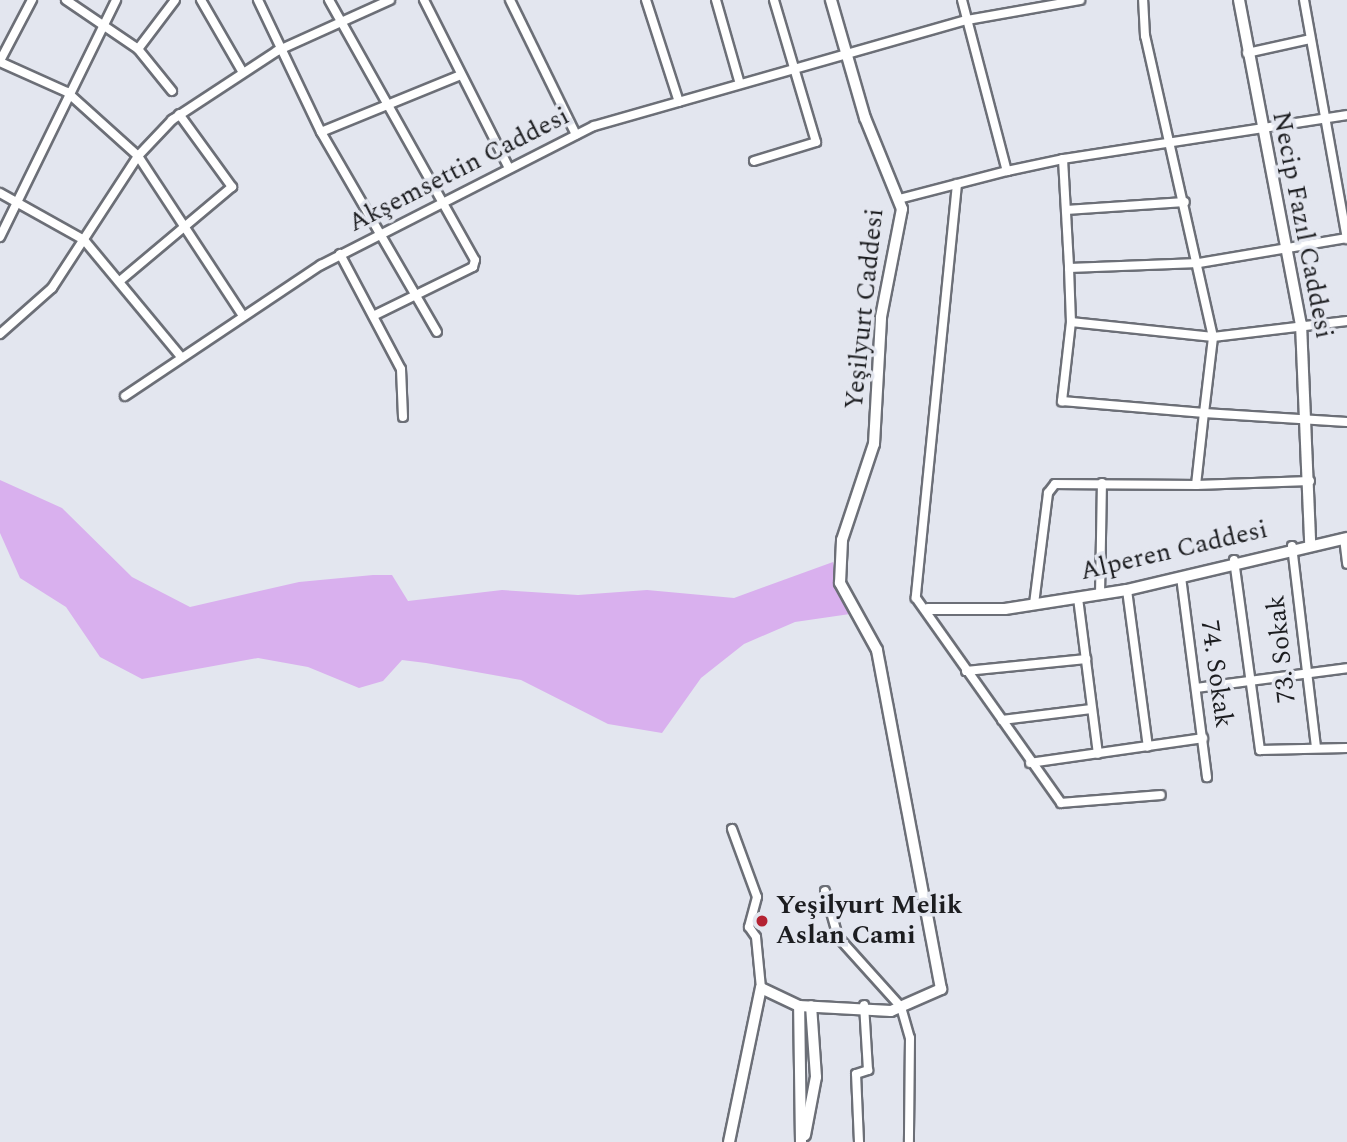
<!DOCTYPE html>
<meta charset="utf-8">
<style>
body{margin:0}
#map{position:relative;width:1347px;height:1142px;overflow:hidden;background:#e3e6ef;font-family:Spectral,serif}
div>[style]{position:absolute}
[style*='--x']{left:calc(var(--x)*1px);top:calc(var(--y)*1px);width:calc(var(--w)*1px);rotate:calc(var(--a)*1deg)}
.green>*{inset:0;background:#d9b0ee}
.roads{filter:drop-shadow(2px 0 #6c6f77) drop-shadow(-2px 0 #6c6f77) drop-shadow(0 2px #6c6f77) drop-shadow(0 -2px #6c6f77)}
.street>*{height:8px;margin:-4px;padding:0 4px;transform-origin:4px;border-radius:4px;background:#fff}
.secondary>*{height:10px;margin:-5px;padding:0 5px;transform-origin:5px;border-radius:5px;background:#fff}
.dots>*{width:19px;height:19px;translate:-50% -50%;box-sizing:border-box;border:4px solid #e3e6ef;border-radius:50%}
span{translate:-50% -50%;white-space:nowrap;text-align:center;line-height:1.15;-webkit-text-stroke:7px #e3e6ef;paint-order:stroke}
.street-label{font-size:26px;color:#1c1d20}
.poi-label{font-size:26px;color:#1c1d20;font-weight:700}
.left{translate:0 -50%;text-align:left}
</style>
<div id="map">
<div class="green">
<div style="clip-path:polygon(0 480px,62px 508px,132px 577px,190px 607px,299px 582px,373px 575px,392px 575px,408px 601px,502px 590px,578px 595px,647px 590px,734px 598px,833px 562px,836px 588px,850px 614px,795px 622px,744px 644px,701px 678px,662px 733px,608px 724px,521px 680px,426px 663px,402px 660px,383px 681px,359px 688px,308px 667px,258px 658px,142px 679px,100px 657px,66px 607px,20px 578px,0 533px)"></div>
</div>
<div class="roads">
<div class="street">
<div style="--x:66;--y:0;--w:87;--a:34.2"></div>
<div style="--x:138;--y:49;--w:54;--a:51"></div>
<div style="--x:201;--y:0;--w:82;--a:60"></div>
<div style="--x:258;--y:0;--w:146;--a:64.5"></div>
<div style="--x:321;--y:132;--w:231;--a:59.9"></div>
<div style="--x:329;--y:0;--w:298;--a:60.7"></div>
<div style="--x:475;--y:260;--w:7;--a:106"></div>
<div style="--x:473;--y:267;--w:111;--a:153.9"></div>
<div style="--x:424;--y:0;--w:188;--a:63.2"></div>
<div style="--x:510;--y:0;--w:150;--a:63.9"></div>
<div style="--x:646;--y:0;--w:107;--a:72.1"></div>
<div style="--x:716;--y:0;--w:87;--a:74.1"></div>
<div style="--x:962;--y:0;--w:177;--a:75.3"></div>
<div style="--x:1007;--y:171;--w:57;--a:-12.1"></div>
<div style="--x:1063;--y:159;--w:109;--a:86.8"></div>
<div style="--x:1069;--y:268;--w:130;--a:-2.2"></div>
<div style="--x:1199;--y:263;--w:150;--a:-9.6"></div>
<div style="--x:1304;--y:0;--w:243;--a:79.8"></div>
<div style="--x:138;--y:49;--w:61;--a:-52.9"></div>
<div style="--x:1247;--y:53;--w:65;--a:-12.5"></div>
<div style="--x:1;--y:59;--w:67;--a:-62.3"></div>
<div style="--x:0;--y:62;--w:73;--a:24.1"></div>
<div style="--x:67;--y:92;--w:96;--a:42"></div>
<div style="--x:138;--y:156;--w:191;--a:56.7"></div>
<div style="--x:321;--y:132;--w:151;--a:-22.2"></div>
<div style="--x:1063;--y:159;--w:287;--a:-8.8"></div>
<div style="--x:754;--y:161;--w:65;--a:-17"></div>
<div style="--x:816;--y:142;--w:148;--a:-106.5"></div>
<div style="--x:957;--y:184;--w:416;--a:95.7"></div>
<div style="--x:916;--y:598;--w:251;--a:54.7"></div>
<div style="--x:1061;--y:803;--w:100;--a:-4.6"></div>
<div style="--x:0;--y:193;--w:96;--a:29.2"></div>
<div style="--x:84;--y:240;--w:152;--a:50.3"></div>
<div style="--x:899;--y:199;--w:112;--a:-14.5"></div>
<div style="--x:1066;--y:210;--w:119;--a:-3.8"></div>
<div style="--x:0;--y:237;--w:264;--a:-63.9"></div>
<div style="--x:340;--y:254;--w:130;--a:62.1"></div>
<div style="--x:401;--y:369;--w:48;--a:87.6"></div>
<div style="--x:1069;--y:268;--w:54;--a:87.9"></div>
<div style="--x:1071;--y:322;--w:143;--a:6"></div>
<div style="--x:1213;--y:337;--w:135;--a:-6.8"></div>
<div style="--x:121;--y:280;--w:145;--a:-40"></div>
<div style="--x:232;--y:187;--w:90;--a:-126"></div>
<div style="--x:1071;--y:322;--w:80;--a:96.5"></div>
<div style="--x:1062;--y:401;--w:143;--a:4.8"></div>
<div style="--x:1204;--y:413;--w:77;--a:-83.2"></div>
<div style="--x:1213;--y:337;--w:309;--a:-102.7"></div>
<div style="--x:1145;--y:36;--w:36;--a:-93"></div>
<div style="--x:0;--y:334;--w:69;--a:-41.5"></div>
<div style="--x:52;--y:288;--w:158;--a:-56.9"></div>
<div style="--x:138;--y:156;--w:50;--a:-46.6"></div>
<div style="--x:172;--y:120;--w:126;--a:-33.3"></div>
<div style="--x:277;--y:51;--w:124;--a:-24.3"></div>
<div style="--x:125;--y:396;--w:236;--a:-33.8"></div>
<div style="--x:321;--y:265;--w:306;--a:-27"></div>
<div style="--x:594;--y:126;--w:388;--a:-15.9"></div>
<div style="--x:967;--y:20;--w:115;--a:-10"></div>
<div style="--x:1310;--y:481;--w:114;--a:178"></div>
<div style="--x:1196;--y:485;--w:72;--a:-83.7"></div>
<div style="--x:1204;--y:413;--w:143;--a:3.6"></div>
<div style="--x:1344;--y:538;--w:26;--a:83"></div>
<div style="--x:1292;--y:546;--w:203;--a:83.2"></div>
<div style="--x:1234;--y:560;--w:192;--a:82.2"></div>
<div style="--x:1260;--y:750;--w:87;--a:-1.3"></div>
<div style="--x:1181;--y:577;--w:202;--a:82.6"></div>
<div style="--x:1127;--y:590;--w:158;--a:82.4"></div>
<div style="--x:1100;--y:595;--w:112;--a:-89"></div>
<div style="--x:1078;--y:598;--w:157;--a:82.7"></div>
<div style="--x:1034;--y:604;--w:112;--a:-82.8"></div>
<div style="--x:1048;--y:493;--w:11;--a:-52"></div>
<div style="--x:1055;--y:484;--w:141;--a:0.4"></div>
<div style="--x:966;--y:671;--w:121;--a:-5.7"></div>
<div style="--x:1196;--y:688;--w:152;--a:-7.5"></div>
<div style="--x:1002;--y:720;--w:90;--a:-7"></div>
<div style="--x:1030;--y:763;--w:175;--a:-8.2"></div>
<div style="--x:732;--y:829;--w:72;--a:69.8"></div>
<div style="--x:757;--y:897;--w:31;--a:105"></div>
<div style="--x:749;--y:927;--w:12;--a:55"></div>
<div style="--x:756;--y:937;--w:51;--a:84.4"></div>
<div style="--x:825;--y:891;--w:48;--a:74.2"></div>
<div style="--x:838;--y:937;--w:94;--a:48"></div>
<div style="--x:901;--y:1007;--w:32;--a:74"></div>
<div style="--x:910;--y:1038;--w:104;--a:90.6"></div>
<div style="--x:859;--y:1142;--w:68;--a:-92.5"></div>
<div style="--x:856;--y:1074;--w:13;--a:-18"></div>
<div style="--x:868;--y:1070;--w:65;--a:-93.5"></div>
</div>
<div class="secondary">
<div style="--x:1239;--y:0;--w:330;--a:79.2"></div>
<div style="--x:1301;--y:324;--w:219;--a:87.6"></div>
<div style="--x:928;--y:609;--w:77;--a:0"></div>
<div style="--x:1005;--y:609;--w:123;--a:-8.9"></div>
<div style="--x:1127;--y:590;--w:226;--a:-13.3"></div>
<div style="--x:805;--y:1135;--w:59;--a:-79.3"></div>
<div style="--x:816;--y:1077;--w:71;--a:-94"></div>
<div style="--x:729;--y:1142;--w:157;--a:-78.3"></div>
<div style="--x:761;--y:988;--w:42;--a:25.3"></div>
<div style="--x:801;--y:1142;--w:136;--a:-90.8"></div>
<div style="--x:799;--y:1006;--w:92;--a:3.1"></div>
<div style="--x:891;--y:1011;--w:55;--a:-23.7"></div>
<div style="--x:941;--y:989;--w:345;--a:-100.7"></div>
<div style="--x:877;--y:650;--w:77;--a:-118.9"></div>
<div style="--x:840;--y:583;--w:43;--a:-87.3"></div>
<div style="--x:842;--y:540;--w:101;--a:-71.6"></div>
<div style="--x:874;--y:444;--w:127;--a:-86.8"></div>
<div style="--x:881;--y:317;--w:110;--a:-79"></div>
<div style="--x:902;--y:209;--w:98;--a:-112.1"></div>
<div style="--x:865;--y:118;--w:123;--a:-106.1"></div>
</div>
</div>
<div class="dots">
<div style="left:762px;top:921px;background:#b42232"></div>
</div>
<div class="street-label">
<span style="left:459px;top:170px;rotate:-27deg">Akşemsettin Caddesi</span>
<span style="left:1302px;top:225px;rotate:79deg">Necip Fazıl Caddesi</span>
<span style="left:865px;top:309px;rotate:-84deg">Yeşilyurt Caddesi</span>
<span style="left:1174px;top:551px;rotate:-13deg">Alperen Caddesi</span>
<span style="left:1282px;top:649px;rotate:-96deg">73. Sokak</span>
<span style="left:1216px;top:674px;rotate:82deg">74. Sokak</span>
</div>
<div class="poi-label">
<span class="left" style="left:776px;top:921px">Yeşilyurt Melik<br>Aslan Cami</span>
</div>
</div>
